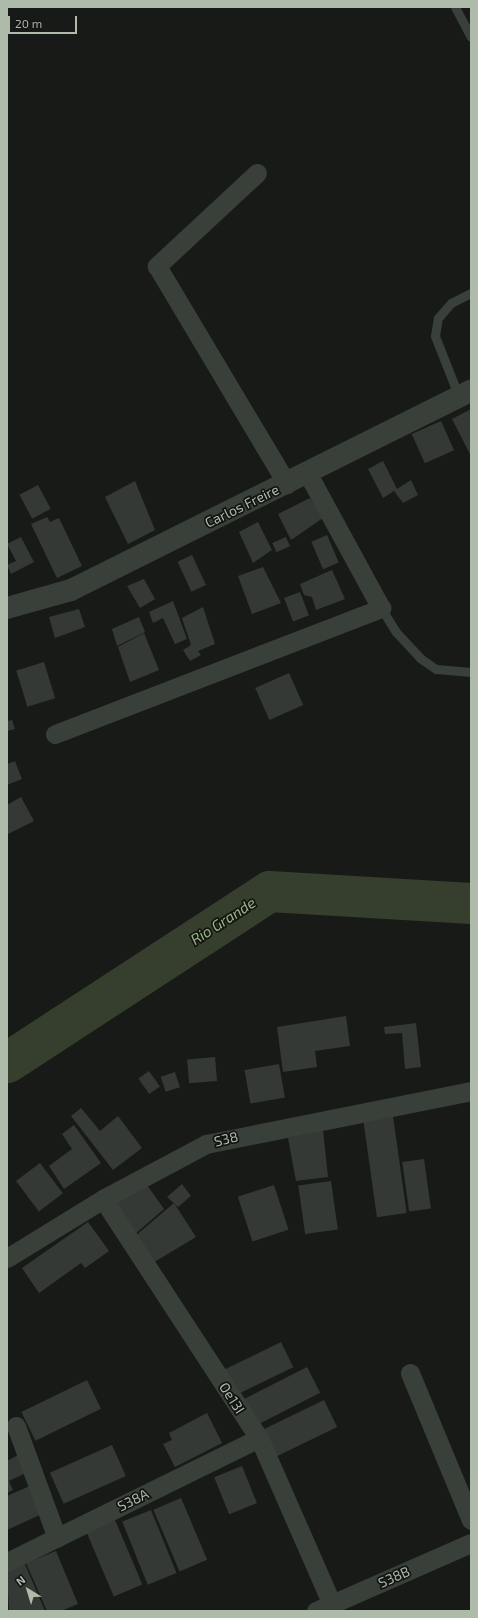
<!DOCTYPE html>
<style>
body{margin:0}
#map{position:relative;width:478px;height:1618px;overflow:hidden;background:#181a18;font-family:"Exo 2",sans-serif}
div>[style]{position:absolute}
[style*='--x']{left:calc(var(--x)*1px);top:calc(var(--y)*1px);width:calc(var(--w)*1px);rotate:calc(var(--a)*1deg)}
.river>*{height:41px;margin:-20.5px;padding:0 20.5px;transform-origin:20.5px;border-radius:20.5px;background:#363f2e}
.building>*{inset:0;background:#353935;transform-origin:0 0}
.service>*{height:9px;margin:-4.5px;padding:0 4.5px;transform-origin:4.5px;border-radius:4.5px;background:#393f39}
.minor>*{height:19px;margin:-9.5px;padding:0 9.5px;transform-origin:9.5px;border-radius:9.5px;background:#393f39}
.tertiary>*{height:22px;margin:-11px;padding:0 11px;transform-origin:11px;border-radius:11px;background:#393f39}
span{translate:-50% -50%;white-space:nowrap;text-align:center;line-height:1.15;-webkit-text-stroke:3.5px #131513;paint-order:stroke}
.street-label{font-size:14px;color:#aebaaa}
.water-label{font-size:15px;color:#98b681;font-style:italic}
.frame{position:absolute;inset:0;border:8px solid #aebaaa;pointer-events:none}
.north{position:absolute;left:8px;top:1570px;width:40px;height:40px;-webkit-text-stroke:3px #131513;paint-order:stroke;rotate:322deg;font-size:11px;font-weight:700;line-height:16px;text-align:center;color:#aebaaa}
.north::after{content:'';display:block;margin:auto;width:14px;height:18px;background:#aebaaa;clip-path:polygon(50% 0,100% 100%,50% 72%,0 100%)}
.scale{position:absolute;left:8px;top:16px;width:69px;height:18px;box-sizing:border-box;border:2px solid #aebaaa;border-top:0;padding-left:5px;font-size:12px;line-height:14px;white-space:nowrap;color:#aebaaa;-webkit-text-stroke:3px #131513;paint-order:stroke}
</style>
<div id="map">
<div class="river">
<div style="--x:7;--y:1062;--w:313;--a:-33.1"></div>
<div style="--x:269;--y:891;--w:202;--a:3.4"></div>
</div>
<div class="building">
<div style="clip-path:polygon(471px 409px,471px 456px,452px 419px)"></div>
<div style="left:441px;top:421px;width:32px;height:32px;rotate:66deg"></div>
<div style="clip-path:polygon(383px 461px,397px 489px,411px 480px,418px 495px,403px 503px,394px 491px,383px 498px,368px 469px)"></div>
<div style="clip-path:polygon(135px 481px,155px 530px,128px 544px,105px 497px)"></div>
<div style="left:38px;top:485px;width:27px;height:21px;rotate:62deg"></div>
<div style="clip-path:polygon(310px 498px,323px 518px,291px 540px,278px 514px)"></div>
<div style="clip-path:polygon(47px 517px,50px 522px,59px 518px,82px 566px,57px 578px,31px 524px)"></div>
<div style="clip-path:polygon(258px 522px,272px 550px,253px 563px,239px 532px)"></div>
<div style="left:327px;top:535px;width:30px;height:17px;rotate:67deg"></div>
<div style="clip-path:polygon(21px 537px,34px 562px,11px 574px,7px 565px,16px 561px,7px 544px)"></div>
<div style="left:286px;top:537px;width:10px;height:15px;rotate:66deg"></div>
<div style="left:192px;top:555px;width:33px;height:16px;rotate:65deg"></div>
<div style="clip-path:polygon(263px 567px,281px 603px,252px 614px,238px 576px)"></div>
<div style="clip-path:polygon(332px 570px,345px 599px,316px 610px,312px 597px,304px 595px,300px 584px)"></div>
<div style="clip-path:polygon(144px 579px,155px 599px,140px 608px,127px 586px)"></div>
<div style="left:300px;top:592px;width:25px;height:17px;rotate:69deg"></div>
<div style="clip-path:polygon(173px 601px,187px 639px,175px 644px,163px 618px,153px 623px,149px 612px)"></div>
<div style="clip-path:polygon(203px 607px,215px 644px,198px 651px,201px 655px,190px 661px,183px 650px,191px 645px,182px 618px)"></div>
<div style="clip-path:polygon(79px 609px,85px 627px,55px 638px,49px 617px)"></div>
<div style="clip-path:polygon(139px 617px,145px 632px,117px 646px,112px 629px)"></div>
<div style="clip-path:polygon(144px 633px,159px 670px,130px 682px,118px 647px)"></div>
<div style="left:44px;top:662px;width:38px;height:29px;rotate:73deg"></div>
<div style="left:289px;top:673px;width:35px;height:37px;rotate:66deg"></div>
<div style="clip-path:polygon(12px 720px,15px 729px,7px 731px,7px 721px)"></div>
<div style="clip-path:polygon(15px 761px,22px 779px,7px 785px,7px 764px)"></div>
<div style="clip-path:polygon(21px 797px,34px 821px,8px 834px,7px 805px)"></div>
<div style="clip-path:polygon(346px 1016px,350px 1046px,315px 1051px,317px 1067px,283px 1072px,277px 1027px)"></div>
<div style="clip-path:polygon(416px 1023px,421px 1067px,405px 1069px,402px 1033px,385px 1034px,384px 1027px)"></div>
<div style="left:215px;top:1057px;width:24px;height:28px;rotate:85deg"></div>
<div style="left:279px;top:1064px;width:34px;height:35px;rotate:80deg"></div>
<div style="left:149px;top:1071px;width:19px;height:13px;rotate:55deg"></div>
<div style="left:175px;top:1072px;width:16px;height:15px;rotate:72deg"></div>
<div style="clip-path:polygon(81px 1108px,100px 1131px,118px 1116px,142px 1148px,113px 1170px,71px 1116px)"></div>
<div style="left:393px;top:1116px;width:98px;height:30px;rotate:82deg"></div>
<div style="clip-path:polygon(74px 1125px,101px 1163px,64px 1189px,49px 1166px,72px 1149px,62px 1134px)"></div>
<div style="clip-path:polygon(323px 1130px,328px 1177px,296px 1181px,288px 1138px)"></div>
<div style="left:424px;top:1159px;width:50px;height:22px;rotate:82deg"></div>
<div style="left:40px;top:1163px;width:38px;height:30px;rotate:53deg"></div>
<div style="left:331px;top:1181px;width:49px;height:33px;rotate:82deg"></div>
<div style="clip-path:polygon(182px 1184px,191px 1196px,178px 1207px,167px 1197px)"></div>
<div style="clip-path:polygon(147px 1185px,164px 1209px,134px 1235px,116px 1202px)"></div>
<div style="left:274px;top:1185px;width:47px;height:38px;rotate:72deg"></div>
<div style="clip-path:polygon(174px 1203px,196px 1237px,151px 1264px,134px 1237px)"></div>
<div style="clip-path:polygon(88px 1222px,109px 1251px,85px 1268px,81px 1263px,39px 1293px,22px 1268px)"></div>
<div style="left:281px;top:1342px;width:28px;height:63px;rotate:64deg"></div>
<div style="left:307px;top:1367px;width:29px;height:71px;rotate:63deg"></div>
<div style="left:87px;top:1380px;width:32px;height:73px;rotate:64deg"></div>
<div style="left:324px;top:1400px;width:30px;height:67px;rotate:64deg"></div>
<div style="clip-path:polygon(207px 1413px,222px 1443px,175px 1467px,163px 1444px,172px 1440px,169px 1433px)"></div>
<div style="left:112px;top:1445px;width:34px;height:68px;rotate:66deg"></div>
<div style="clip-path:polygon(18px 1455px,26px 1473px,9px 1481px,13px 1490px,7px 1493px,7px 1461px)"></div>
<div style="left:242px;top:1466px;width:40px;height:30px;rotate:68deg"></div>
<div style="clip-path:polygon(32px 1485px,44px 1513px,7px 1530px,7px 1496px)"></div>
<div style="left:181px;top:1498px;width:67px;height:30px;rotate:67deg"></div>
<div style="left:151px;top:1510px;width:68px;height:31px;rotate:68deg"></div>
<div style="left:115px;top:1520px;width:70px;height:31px;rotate:67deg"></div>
<div style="clip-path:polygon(56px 1551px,78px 1604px,61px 1611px,47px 1611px,26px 1563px)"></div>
<div style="clip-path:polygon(25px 1564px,45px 1611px,9px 1611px,7px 1572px)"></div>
</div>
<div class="service">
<div style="--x:455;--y:7;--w:34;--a:62"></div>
<div style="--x:459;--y:397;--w:66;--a:-111.5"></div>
<div style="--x:435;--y:336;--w:18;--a:-81"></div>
<div style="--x:438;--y:318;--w:20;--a:-49"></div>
<div style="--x:451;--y:303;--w:22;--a:-27"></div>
<div style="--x:381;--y:608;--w:28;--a:58"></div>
<div style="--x:396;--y:632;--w:35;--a:47"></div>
<div style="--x:420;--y:658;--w:19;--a:35"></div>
<div style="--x:436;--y:669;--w:35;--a:5"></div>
</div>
<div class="minor">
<div style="--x:257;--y:173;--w:137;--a:137.1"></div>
<div style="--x:157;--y:266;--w:254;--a:59.2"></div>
<div style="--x:55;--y:734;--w:350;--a:-21.1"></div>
<div style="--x:381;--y:608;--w:153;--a:-118.6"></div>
<div style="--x:103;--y:1199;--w:285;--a:56.9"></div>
<div style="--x:259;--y:1438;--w:189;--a:66.3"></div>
<div style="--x:7;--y:1258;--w:113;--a:-31.6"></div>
<div style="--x:103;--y:1199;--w:117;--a:-28.1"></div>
<div style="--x:206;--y:1144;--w:270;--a:-11.3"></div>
<div style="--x:410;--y:1373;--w:159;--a:67.5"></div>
<div style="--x:16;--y:1426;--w:119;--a:69.9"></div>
<div style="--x:7;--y:1562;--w:281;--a:-26.2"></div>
<div style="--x:316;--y:1611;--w:169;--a:-23.7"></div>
</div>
<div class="tertiary">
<div style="--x:7;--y:608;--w:66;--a:-15.7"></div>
<div style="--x:71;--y:590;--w:447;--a:-26.5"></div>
</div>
<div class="street-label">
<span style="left:242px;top:506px;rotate:-26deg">Carlos Freire</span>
<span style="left:226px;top:1139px;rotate:-14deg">S38</span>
<span style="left:232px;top:1398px;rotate:57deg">Oe13I</span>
<span style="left:133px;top:1500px;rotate:-26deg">S38A</span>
<span style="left:394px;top:1577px;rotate:-24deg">S38B</span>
</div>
<div class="water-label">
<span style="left:223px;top:921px;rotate:-33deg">Rio Grande</span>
</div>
<div class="frame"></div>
<div class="north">N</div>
<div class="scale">20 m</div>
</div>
